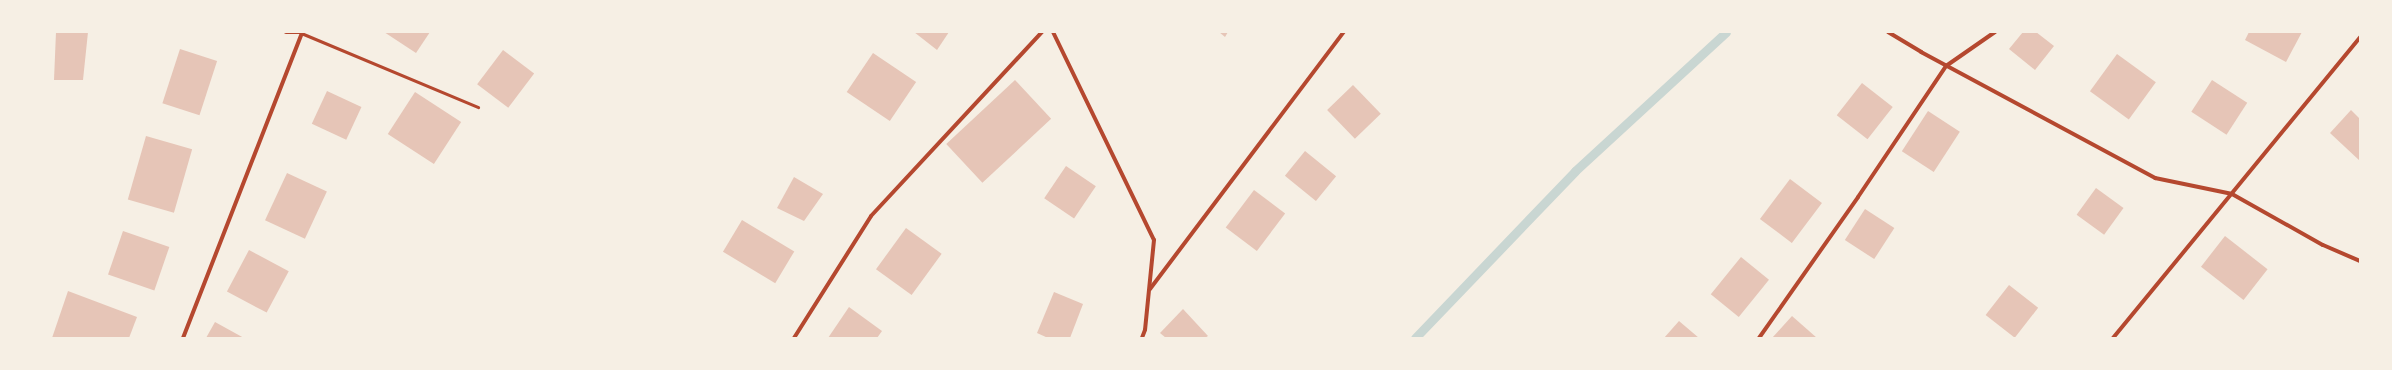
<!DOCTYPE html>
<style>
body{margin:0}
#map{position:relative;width:2392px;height:370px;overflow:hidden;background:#f6efe4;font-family:"Fira Sans Condensed",sans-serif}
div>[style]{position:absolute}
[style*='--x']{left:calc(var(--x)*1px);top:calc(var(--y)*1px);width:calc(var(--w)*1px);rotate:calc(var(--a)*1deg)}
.stream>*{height:9px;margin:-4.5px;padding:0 4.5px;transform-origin:4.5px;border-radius:4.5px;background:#c9d6d2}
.building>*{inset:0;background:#e6c5b7;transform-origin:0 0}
.service>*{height:3px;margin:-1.5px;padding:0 1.5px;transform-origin:1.5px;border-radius:1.5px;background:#b5482f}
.minor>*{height:4px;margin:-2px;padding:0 2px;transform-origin:2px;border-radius:2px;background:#b5482f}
span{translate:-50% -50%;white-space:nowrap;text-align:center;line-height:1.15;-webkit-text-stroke:4px #f6efe4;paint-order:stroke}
.frame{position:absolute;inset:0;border:33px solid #f6efe4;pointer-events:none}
</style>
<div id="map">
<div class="stream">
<div style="--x:1415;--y:338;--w:231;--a:-46.2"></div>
<div style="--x:1575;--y:171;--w:205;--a:-42.6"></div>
</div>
<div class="building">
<div style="clip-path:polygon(56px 32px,88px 32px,83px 80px,54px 80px)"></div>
<div style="clip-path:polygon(384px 32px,430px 32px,416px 53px)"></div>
<div style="clip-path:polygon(914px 32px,949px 32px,937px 50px)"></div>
<div style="clip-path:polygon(1219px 32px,1228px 32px,1225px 37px)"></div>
<div style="clip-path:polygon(2023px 32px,2036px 32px,2054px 46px,2035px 70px,2009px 49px)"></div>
<div style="clip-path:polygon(2249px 32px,2302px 32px,2286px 62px,2245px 40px)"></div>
<div style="left:180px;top:49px;width:39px;height:57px;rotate:18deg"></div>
<div style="left:503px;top:50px;width:39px;height:43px;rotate:37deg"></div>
<div style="left:873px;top:53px;width:52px;height:47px;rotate:34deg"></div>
<div style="left:2117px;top:54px;width:48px;height:46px;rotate:36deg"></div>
<div style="left:1015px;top:80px;width:53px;height:94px;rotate:47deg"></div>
<div style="left:2212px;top:80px;width:42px;height:38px;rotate:33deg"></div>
<div style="left:1862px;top:83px;width:39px;height:41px;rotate:38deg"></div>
<div style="left:1353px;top:85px;width:40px;height:36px;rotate:46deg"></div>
<div style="left:327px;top:91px;width:38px;height:36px;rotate:25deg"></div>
<div style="left:415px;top:92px;width:55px;height:50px;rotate:33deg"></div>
<div style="clip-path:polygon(2351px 110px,2360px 119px,2360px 161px,2330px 133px)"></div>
<div style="left:1928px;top:111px;width:38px;height:48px;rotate:33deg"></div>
<div style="left:146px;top:136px;width:48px;height:66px;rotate:16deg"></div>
<div style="left:1305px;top:151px;width:40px;height:32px;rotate:39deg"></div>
<div style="left:1066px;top:166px;width:36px;height:39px;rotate:34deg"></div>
<div style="left:287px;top:173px;width:44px;height:52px;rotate:25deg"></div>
<div style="clip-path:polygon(794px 177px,823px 194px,804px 221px,777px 208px)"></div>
<div style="left:1790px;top:179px;width:40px;height:50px;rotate:37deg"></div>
<div style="left:2096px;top:188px;width:34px;height:33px;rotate:36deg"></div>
<div style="left:1254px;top:190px;width:39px;height:47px;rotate:37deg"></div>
<div style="left:1865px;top:209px;width:35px;height:37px;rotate:33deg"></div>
<div style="left:742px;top:220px;width:61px;height:37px;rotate:31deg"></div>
<div style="left:906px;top:228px;width:44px;height:51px;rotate:36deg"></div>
<div style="left:123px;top:231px;width:49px;height:46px;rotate:19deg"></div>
<div style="left:2225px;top:236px;width:54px;height:39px;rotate:38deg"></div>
<div style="left:249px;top:250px;width:45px;height:47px;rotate:28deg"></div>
<div style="left:1741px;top:257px;width:36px;height:48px;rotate:39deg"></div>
<div style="left:2009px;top:285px;width:37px;height:38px;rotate:38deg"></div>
<div style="clip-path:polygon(68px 291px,137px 317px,129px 338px,52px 338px)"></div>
<div style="clip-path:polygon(1054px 292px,1083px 304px,1070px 338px,1048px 338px,1037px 333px)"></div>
<div style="clip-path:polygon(849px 307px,882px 331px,877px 338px,828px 338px)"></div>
<div style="clip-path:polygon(1183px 309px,1208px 336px,1205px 338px,1166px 338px,1160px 333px)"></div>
<div style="clip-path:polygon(1792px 316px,1817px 338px,1772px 338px)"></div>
<div style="clip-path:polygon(1679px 321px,1699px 338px,1664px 338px)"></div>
<div style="clip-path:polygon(215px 322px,244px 338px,206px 338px)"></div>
</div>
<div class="service">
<div style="--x:301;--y:33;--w:192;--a:22.7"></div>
</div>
<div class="minor">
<div style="--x:286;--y:32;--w:15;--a:0"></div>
<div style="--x:1053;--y:32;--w:231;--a:64.1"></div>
<div style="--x:1154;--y:240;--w:90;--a:95.7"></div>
<div style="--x:1145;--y:330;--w:9;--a:111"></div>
<div style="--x:1888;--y:32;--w:39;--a:31"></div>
<div style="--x:1921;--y:52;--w:266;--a:28.3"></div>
<div style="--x:2155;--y:178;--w:79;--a:11.7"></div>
<div style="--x:2232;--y:194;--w:104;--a:29.3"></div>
<div style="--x:2323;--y:245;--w:40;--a:23.4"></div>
<div style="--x:1150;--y:289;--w:322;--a:-53"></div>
<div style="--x:183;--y:338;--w:328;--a:-68.7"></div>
<div style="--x:794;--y:338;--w:144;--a:-57.7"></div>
<div style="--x:871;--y:216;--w:251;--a:-47.1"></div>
<div style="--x:1759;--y:338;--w:172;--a:-54.9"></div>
<div style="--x:1858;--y:197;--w:158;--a:-56.1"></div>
<div style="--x:1946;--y:66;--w:60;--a:-34.8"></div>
<div style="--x:2113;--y:338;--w:389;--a:-50.6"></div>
</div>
<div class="frame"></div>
</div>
